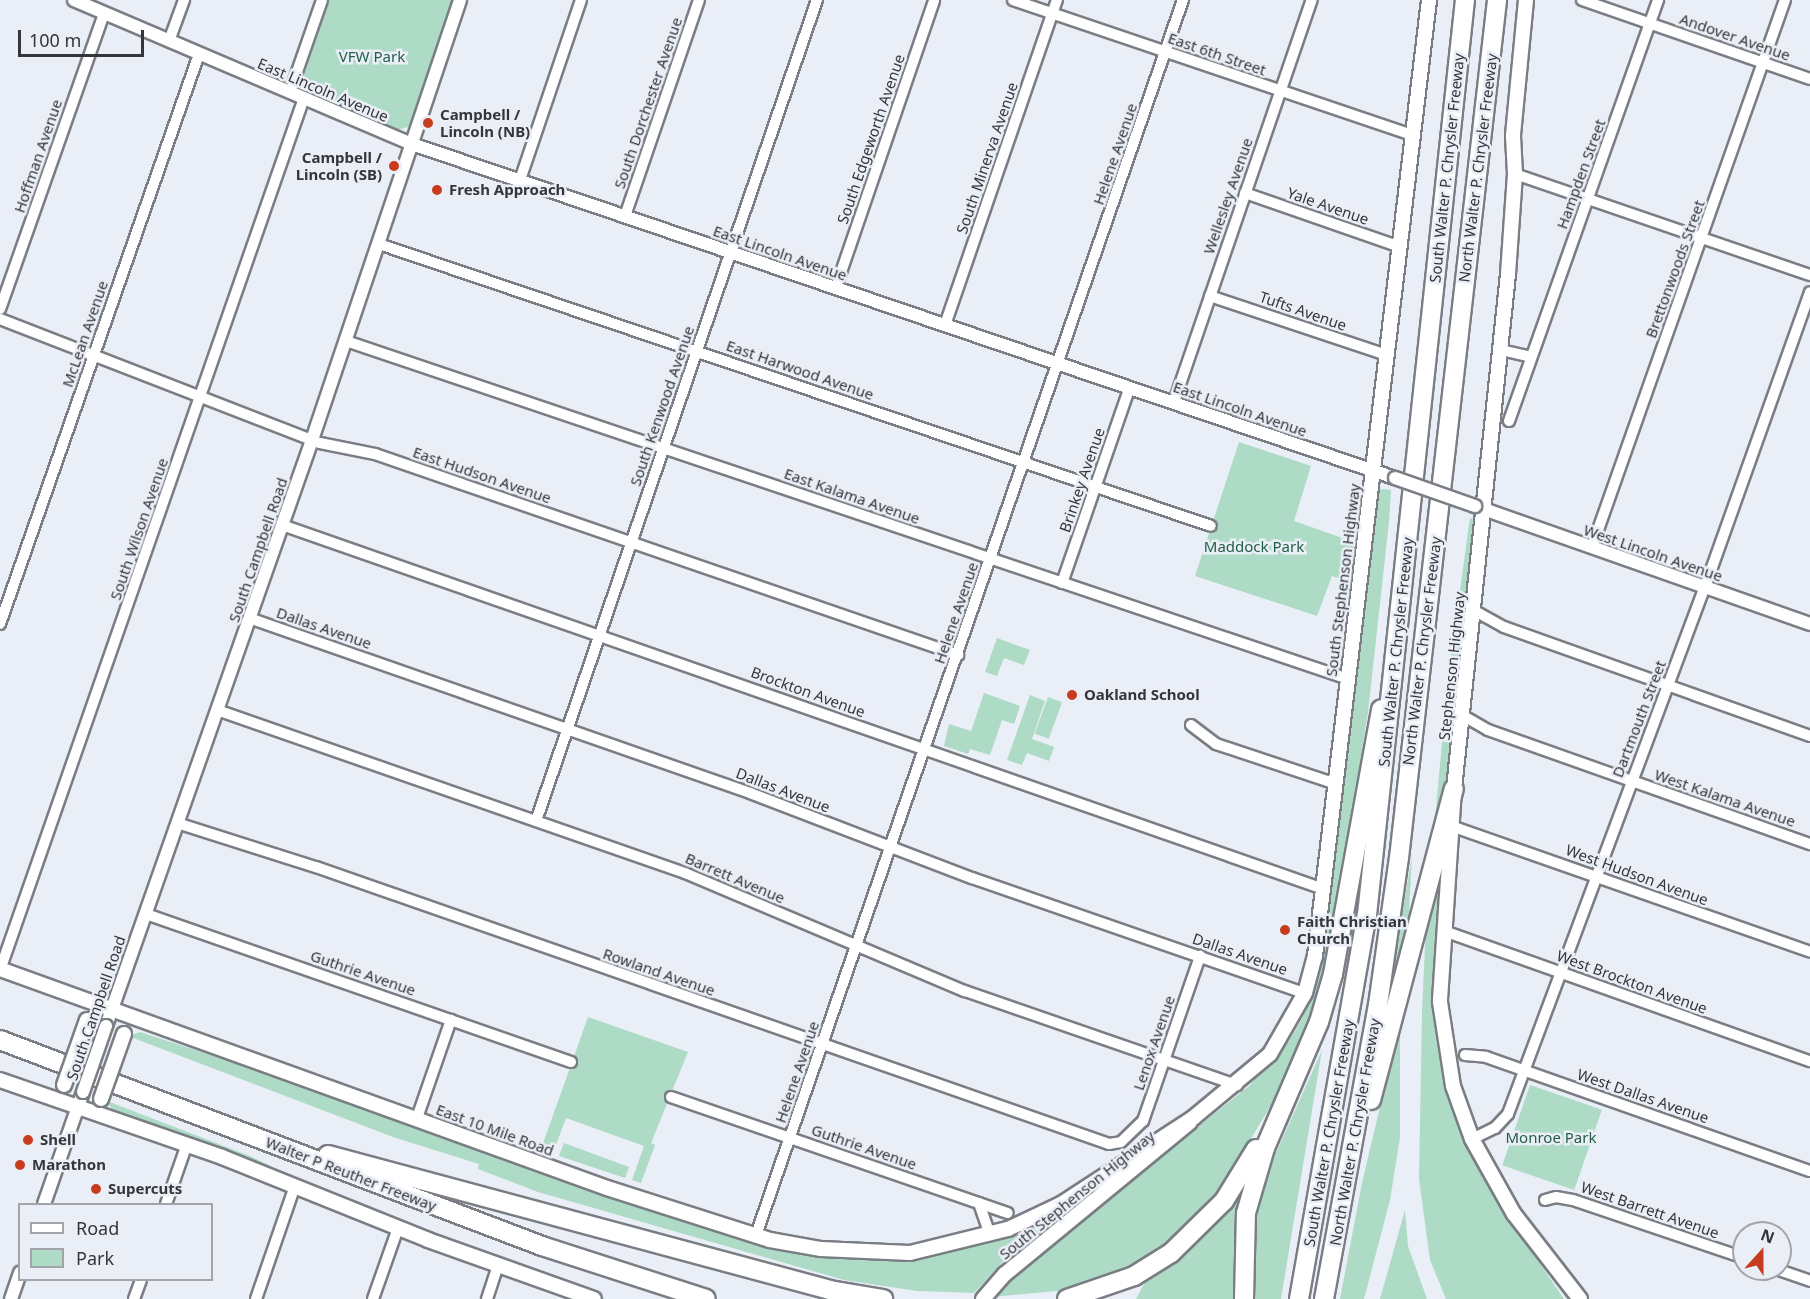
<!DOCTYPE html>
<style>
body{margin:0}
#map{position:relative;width:1810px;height:1299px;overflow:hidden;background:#eaeef6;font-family:"Noto Sans",sans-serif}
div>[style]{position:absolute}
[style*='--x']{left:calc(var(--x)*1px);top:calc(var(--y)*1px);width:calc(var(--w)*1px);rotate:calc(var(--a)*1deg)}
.green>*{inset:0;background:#addbc6;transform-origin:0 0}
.roads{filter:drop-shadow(2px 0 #7a7e84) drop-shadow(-2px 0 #7a7e84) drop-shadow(0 2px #7a7e84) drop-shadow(0 -2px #7a7e84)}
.minor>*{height:10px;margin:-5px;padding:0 5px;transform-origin:5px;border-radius:5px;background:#fff}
.tertiary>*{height:12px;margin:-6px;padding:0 6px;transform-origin:6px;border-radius:6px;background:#fff}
.secondary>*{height:14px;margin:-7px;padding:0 7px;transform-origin:7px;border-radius:7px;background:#fff}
.motorway>*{height:18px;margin:-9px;padding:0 9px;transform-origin:9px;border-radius:9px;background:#fff}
.bridges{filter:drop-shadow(2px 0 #7a7e84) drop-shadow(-2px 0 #7a7e84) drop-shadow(0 2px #7a7e84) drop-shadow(0 -2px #7a7e84)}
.tertiary-bridge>*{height:12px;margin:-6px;padding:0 6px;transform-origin:6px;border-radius:6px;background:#fff}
.secondary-bridge>*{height:14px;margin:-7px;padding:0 7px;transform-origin:7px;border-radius:7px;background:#fff}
.dots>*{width:16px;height:16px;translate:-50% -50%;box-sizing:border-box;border:3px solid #eaeef6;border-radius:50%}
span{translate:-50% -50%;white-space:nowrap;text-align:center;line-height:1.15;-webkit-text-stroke:5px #eaeef6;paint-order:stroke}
.street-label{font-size:15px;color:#353639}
.park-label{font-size:15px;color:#225f47}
.poi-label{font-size:15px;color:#353639;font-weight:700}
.left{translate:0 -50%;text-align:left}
.right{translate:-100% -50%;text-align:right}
.legend{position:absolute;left:18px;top:1203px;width:195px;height:78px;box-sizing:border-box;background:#eaeef6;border:2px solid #a2a4aa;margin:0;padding:8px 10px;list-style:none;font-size:18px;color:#353639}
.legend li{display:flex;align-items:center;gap:12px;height:30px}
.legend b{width:30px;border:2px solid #a2a4aa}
.north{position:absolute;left:1732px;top:1221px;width:60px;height:60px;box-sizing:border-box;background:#eaeef6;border:2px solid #a2a4aa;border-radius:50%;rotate:21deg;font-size:16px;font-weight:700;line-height:24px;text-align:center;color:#353639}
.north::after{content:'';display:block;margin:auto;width:21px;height:27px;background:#c73c1f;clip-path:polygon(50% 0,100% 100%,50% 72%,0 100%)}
.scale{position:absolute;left:18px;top:30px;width:126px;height:27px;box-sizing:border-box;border:3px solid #353639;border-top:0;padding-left:8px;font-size:18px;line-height:21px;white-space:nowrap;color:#353639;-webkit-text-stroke:4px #eaeef6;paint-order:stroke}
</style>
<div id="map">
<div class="green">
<div style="clip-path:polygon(328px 0,453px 0,409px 127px,395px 130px,300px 87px)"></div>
<div style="clip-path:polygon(1239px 442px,1311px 466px,1294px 521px,1354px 542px,1349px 582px,1332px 576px,1317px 616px,1195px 576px)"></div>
<div style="clip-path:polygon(1383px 489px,1391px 490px,1389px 522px,1368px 712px,1331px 950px,1315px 1013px,1284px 1084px,1215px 1198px,1165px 1248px,1134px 1267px,1079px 1289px,992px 1297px,1009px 1278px,1249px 1086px,1289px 1041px,1302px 1019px,1317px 979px,1323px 949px,1359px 664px,1375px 491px)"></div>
<div style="clip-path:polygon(1470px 518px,1473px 519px,1449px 768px,1432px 852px,1448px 677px)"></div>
<div style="clip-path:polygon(997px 638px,1030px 650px,1024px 665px,1004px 658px,997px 676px,985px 672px)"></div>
<div style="clip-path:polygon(984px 693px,1020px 706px,1014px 724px,1002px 720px,990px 755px,970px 749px,968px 754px,944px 746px,949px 724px,971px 731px)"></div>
<div style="clip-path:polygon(1030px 695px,1045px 701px,1032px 739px,1054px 747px,1049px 761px,1027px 753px,1022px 765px,1007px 760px)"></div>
<div style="left:1048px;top:697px;width:15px;height:39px;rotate:20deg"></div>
<div style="clip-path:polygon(1412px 856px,1407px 948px,1383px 1030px)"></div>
<div style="clip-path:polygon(1442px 868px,1435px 1009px,1449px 1092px,1459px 1126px,1489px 1189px,1564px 1299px,1446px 1299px,1430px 1260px,1419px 1179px,1422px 1011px,1426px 926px)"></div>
<div style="clip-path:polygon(588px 1017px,688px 1052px,651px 1143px,655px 1145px,641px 1183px,632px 1180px,644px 1146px,566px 1118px,553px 1153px,541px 1149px)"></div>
<div style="clip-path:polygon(1400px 1022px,1400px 1137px,1390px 1200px,1364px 1299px,1340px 1299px,1362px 1183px)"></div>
<div style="clip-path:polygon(140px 1032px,825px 1255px,877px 1259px,925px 1256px,993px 1241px,1043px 1220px,1095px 1187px,1099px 1189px,1010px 1254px,974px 1293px,917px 1291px,844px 1280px,538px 1192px,478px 1169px,479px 1164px,393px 1137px,128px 1036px)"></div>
<div style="clip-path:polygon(1322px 1050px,1281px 1299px,1252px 1299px,1253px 1224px,1260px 1189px)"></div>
<div style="left:1530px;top:1085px;width:76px;height:85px;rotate:19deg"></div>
<div style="clip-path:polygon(107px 1101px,250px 1156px,313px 1187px,115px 1114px)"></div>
<div style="clip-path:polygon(564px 1143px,629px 1167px,625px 1178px,559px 1156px)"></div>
<div style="clip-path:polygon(1241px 1196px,1235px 1299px,1136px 1299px,1150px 1273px)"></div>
<div style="clip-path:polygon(1405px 1210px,1408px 1246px,1427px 1299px,1380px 1299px)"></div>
</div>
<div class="roads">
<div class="minor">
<div style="--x:1013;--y:0;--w:421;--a:18.7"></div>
<div style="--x:1582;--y:0;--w:241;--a:19.1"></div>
<div style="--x:169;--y:41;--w:44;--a:-69.9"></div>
<div style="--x:290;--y:92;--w:97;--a:-70.8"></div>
<div style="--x:1515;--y:174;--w:312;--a:18.9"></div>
<div style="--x:520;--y:180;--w:190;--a:-71.3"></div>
<div style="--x:1245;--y:193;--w:164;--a:19.2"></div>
<div style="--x:625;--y:216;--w:228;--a:-71.1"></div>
<div style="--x:379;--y:244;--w:878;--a:18.72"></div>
<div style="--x:836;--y:287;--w:303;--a:-71.1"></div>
<div style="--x:1210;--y:296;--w:186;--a:18.5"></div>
<div style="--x:0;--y:309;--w:314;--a:-70.6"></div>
<div style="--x:0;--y:319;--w:343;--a:21.2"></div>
<div style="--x:320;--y:443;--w:56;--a:11.3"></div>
<div style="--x:375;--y:454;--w:617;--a:19.02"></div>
<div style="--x:945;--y:325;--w:344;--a:-71"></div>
<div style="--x:346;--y:341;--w:1057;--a:18.64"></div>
<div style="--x:1501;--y:350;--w:31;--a:13"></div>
<div style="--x:1174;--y:402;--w:425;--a:-71.1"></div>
<div style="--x:1509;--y:421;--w:447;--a:-70.5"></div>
<div style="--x:282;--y:525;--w:1104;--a:19.26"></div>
<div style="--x:1592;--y:547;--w:580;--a:-70.57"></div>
<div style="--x:1062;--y:583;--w:207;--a:-70.9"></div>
<div style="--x:1475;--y:611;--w:33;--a:29"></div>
<div style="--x:1504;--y:627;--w:325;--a:19.6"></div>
<div style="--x:249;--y:618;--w:531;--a:19.25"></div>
<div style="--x:750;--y:793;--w:238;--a:21"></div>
<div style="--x:972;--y:878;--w:352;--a:19.1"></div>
<div style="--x:0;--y:624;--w:604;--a:-70.75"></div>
<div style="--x:217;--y:710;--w:496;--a:19.2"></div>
<div style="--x:685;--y:873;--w:304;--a:22.9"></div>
<div style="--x:965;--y:991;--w:288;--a:19.1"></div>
<div style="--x:1462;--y:715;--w:30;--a:30"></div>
<div style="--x:1488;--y:730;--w:342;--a:19.5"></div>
<div style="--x:1191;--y:725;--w:31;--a:37"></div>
<div style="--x:1216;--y:744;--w:126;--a:18.4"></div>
<div style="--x:536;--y:821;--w:868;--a:-71.11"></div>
<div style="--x:177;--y:823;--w:146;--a:17.6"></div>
<div style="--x:316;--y:867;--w:840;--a:19.25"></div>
<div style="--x:1109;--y:1144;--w:12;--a:-9"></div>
<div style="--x:1121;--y:1142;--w:30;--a:-44"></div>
<div style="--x:1143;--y:1121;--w:175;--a:-70.9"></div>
<div style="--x:1454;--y:827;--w:377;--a:19.3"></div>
<div style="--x:146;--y:914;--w:450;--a:19.2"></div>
<div style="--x:1444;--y:931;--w:388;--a:19.6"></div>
<div style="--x:0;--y:970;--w:923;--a:-70.78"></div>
<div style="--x:1465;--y:1055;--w:21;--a:5"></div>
<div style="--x:1486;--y:1057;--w:343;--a:19.4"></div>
<div style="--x:671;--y:1097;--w:356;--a:19"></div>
<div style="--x:417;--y:1118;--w:104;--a:-70.9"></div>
<div style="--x:1472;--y:1139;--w:25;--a:-26"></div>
<div style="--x:1495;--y:1128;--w:19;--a:-47"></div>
<div style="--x:1508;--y:1114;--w:577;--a:-69.53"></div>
<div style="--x:1710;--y:573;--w:298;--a:-70.4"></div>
<div style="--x:1545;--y:1200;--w:11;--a:-15"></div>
<div style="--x:1556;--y:1197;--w:17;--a:10"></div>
<div style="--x:1573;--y:1200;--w:181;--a:18.7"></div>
<div style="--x:979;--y:1203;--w:34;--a:71"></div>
<div style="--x:166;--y:1204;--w:64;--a:-70.7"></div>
<div style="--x:756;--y:1235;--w:1307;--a:-70.93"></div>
<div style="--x:1776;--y:1269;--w:36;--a:19"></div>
<div style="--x:134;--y:1299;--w:20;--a:-70"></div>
<div style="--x:256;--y:1299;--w:120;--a:-71"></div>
<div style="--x:373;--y:1299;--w:75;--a:-70.6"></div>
<div style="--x:487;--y:1299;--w:35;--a:-72"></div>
</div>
<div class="tertiary">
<div style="--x:74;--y:0;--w:367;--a:23.1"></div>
<div style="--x:412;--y:144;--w:1038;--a:18.77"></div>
<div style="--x:1475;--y:506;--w:355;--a:19.4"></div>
<div style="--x:106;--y:1026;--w:621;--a:-70.63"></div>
<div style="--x:312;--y:440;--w:464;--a:-71.4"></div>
<div style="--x:44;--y:1204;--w:119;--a:-70.8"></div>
<div style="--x:11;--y:1299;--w:28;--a:-71"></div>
</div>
<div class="secondary">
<div style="--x:1526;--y:0;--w:137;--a:95.5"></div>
<div style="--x:1513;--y:136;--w:38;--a:87"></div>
<div style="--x:1515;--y:174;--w:100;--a:94"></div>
<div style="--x:1508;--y:274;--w:518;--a:95.99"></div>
<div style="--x:1454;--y:789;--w:213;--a:93.8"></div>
<div style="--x:1440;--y:1002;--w:85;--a:81.2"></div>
<div style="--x:1453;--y:1086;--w:56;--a:70.3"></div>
<div style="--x:1472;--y:1139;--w:86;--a:60.8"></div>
<div style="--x:1514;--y:1214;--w:108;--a:52.2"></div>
<div style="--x:0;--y:969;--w:645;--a:19.84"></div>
<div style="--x:607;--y:1188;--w:171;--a:17.7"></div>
<div style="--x:770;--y:1240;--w:52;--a:10"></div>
<div style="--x:821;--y:1249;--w:89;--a:2.6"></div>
<div style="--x:910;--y:1253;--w:101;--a:-13.8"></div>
<div style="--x:1008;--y:1229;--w:59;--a:-25.3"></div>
<div style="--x:1061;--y:1204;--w:158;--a:-33.1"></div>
<div style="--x:1193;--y:1118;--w:100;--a:-39.7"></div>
<div style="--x:1270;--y:1054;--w:70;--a:-60.2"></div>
<div style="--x:1305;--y:993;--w:38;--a:-75"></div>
<div style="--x:1315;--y:956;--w:963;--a:-83.2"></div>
<div style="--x:0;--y:1080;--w:235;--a:19.1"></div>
<div style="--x:222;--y:1157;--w:222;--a:21.9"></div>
<div style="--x:428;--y:1240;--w:176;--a:19.6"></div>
<div style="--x:983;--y:1299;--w:33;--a:-49"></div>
<div style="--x:1005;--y:1274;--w:239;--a:-39.4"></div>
</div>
<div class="motorway">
<div style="--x:0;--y:1040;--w:580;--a:20.81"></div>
<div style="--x:542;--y:1246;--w:172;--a:17.9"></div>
<div style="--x:1371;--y:1100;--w:322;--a:-75.1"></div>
<div style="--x:328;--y:1155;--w:520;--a:15.05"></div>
<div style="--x:830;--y:1290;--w:54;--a:9.6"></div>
<div style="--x:1067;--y:1299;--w:71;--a:-18.9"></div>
<div style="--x:1134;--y:1276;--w:44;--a:-31.9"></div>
<div style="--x:1171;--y:1253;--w:74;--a:-44.5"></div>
<div style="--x:1224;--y:1201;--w:61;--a:-58.4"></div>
<div style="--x:1244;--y:1299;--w:86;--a:-88.7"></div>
<div style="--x:1246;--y:1213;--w:68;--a:-73.7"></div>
<div style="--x:1265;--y:1148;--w:137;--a:-66.8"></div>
<div style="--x:1319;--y:1022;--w:50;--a:-73.7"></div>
<div style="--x:1333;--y:974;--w:269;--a:-79.7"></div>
<div style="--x:1299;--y:1299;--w:390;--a:-80"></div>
<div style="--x:1367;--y:915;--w:920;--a:-83.89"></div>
<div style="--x:1324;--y:1299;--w:299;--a:-79.6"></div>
<div style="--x:1378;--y:1005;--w:148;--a:-81.9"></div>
<div style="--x:1399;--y:858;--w:864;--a:-83.48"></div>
</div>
</div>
<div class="bridges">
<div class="tertiary-bridge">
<div style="--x:1395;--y:478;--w:85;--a:19.3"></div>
<div style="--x:83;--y:1092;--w:70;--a:-70.8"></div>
</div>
<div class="secondary-bridge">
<div style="--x:64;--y:1085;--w:69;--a:-70.5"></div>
<div style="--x:101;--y:1099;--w:69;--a:-70.5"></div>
</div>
</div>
<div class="dots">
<div style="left:428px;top:123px;background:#c73c1f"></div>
<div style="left:394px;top:166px;background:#c73c1f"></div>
<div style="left:437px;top:190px;background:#c73c1f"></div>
<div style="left:1072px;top:695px;background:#c73c1f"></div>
<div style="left:1285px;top:930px;background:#c73c1f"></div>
<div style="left:28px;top:1140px;background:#c73c1f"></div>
<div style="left:20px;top:1165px;background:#c73c1f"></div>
<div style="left:96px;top:1189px;background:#c73c1f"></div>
</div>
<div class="street-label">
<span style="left:1735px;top:37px;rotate:19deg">Andover Avenue</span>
<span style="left:1217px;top:54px;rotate:19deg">East 6th Street</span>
<span style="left:323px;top:90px;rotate:23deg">East Lincoln Avenue</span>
<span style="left:648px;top:103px;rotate:-71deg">South Dorchester Avenue</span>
<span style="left:871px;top:139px;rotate:-71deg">South Edgeworth Avenue</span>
<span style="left:1115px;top:154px;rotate:-71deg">Helene Avenue</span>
<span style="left:38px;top:156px;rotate:-71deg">Hoffman Avenue</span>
<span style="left:987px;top:158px;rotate:-71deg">South Minerva Avenue</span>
<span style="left:1447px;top:168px;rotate:-84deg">South Walter P. Chrysler Freeway</span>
<span style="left:1478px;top:168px;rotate:-83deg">North Walter P. Chrysler Freeway</span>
<span style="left:1581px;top:174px;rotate:-70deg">Hampden Street</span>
<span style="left:1228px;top:196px;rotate:-71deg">Wellesley Avenue</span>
<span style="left:1328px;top:206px;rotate:19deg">Yale Avenue</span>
<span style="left:780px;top:253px;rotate:19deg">East Lincoln Avenue</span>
<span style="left:1675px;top:269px;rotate:-70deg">Brettonwoods Street</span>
<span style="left:1303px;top:311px;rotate:19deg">Tufts Avenue</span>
<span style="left:85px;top:334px;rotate:-71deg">McLean Avenue</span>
<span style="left:800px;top:370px;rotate:19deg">East Harwood Avenue</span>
<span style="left:662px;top:406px;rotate:-71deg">South Kenwood Avenue</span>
<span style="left:1240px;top:409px;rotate:19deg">East Lincoln Avenue</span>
<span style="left:482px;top:475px;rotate:19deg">East Hudson Avenue</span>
<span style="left:1082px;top:480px;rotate:-71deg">Brinkey Avenue</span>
<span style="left:852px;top:496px;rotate:19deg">East Kalama Avenue</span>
<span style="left:139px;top:529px;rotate:-71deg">South Wilson Avenue</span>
<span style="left:258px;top:550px;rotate:-71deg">South Campbell Road</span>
<span style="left:1653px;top:553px;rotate:19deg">West Lincoln Avenue</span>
<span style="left:1343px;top:580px;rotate:-83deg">South Stephenson Highway</span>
<span style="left:956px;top:613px;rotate:-71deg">Helene Avenue</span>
<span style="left:324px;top:628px;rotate:19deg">Dallas Avenue</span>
<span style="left:1422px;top:651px;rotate:-83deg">North Walter P. Chrysler Freeway</span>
<span style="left:1396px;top:652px;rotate:-84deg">South Walter P. Chrysler Freeway</span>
<span style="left:1452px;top:666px;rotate:-84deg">Stephenson Highway</span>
<span style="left:808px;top:692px;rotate:20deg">Brockton Avenue</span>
<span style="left:1639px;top:719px;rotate:-69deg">Dartmouth Street</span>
<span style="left:783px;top:790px;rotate:21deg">Dallas Avenue</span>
<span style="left:1725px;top:798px;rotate:19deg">West Kalama Avenue</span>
<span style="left:1637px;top:875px;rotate:20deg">West Hudson Avenue</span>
<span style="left:735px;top:878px;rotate:23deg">Barrett Avenue</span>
<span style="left:1240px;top:954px;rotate:19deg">Dallas Avenue</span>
<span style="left:659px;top:972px;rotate:19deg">Rowland Avenue</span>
<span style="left:363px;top:973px;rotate:19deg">Guthrie Avenue</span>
<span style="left:1632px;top:982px;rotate:20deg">West Brockton Avenue</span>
<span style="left:96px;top:1008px;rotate:-71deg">South Campbell Road</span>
<span style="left:1154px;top:1043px;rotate:-71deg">Lenox Avenue</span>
<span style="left:797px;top:1072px;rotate:-71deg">Helene Avenue</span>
<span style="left:1643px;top:1096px;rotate:19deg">West Dallas Avenue</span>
<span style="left:495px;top:1130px;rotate:20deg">East 10 Mile Road</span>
<span style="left:1355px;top:1132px;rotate:-80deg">North Walter P. Chrysler Freeway</span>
<span style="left:1329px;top:1133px;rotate:-80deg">South Walter P. Chrysler Freeway</span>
<span style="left:864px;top:1147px;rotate:19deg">Guthrie Avenue</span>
<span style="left:351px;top:1174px;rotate:21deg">Walter P Reuther Freeway</span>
<span style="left:1077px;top:1195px;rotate:-39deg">South Stephenson Highway</span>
<span style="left:1650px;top:1210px;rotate:19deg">West Barrett Avenue</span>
</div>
<div class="park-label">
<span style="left:372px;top:57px">VFW Park</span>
<span style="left:1254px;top:547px">Maddock Park</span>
<span style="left:1551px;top:1138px">Monroe Park</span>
</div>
<div class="poi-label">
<span class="left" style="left:440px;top:123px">Campbell /<br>Lincoln (NB)</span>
<span class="right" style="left:382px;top:166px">Campbell /<br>Lincoln (SB)</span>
<span class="left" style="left:449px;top:190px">Fresh Approach</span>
<span class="left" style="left:1084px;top:695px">Oakland School</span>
<span class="left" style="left:1297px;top:930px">Faith Christian<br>Church</span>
<span class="left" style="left:40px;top:1140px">Shell</span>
<span class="left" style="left:32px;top:1165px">Marathon</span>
<span class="left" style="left:108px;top:1189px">Supercuts</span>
</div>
<ul class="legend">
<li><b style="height:8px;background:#fff"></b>Road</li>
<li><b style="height:16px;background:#addbc6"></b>Park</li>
</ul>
<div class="north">N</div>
<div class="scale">100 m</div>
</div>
